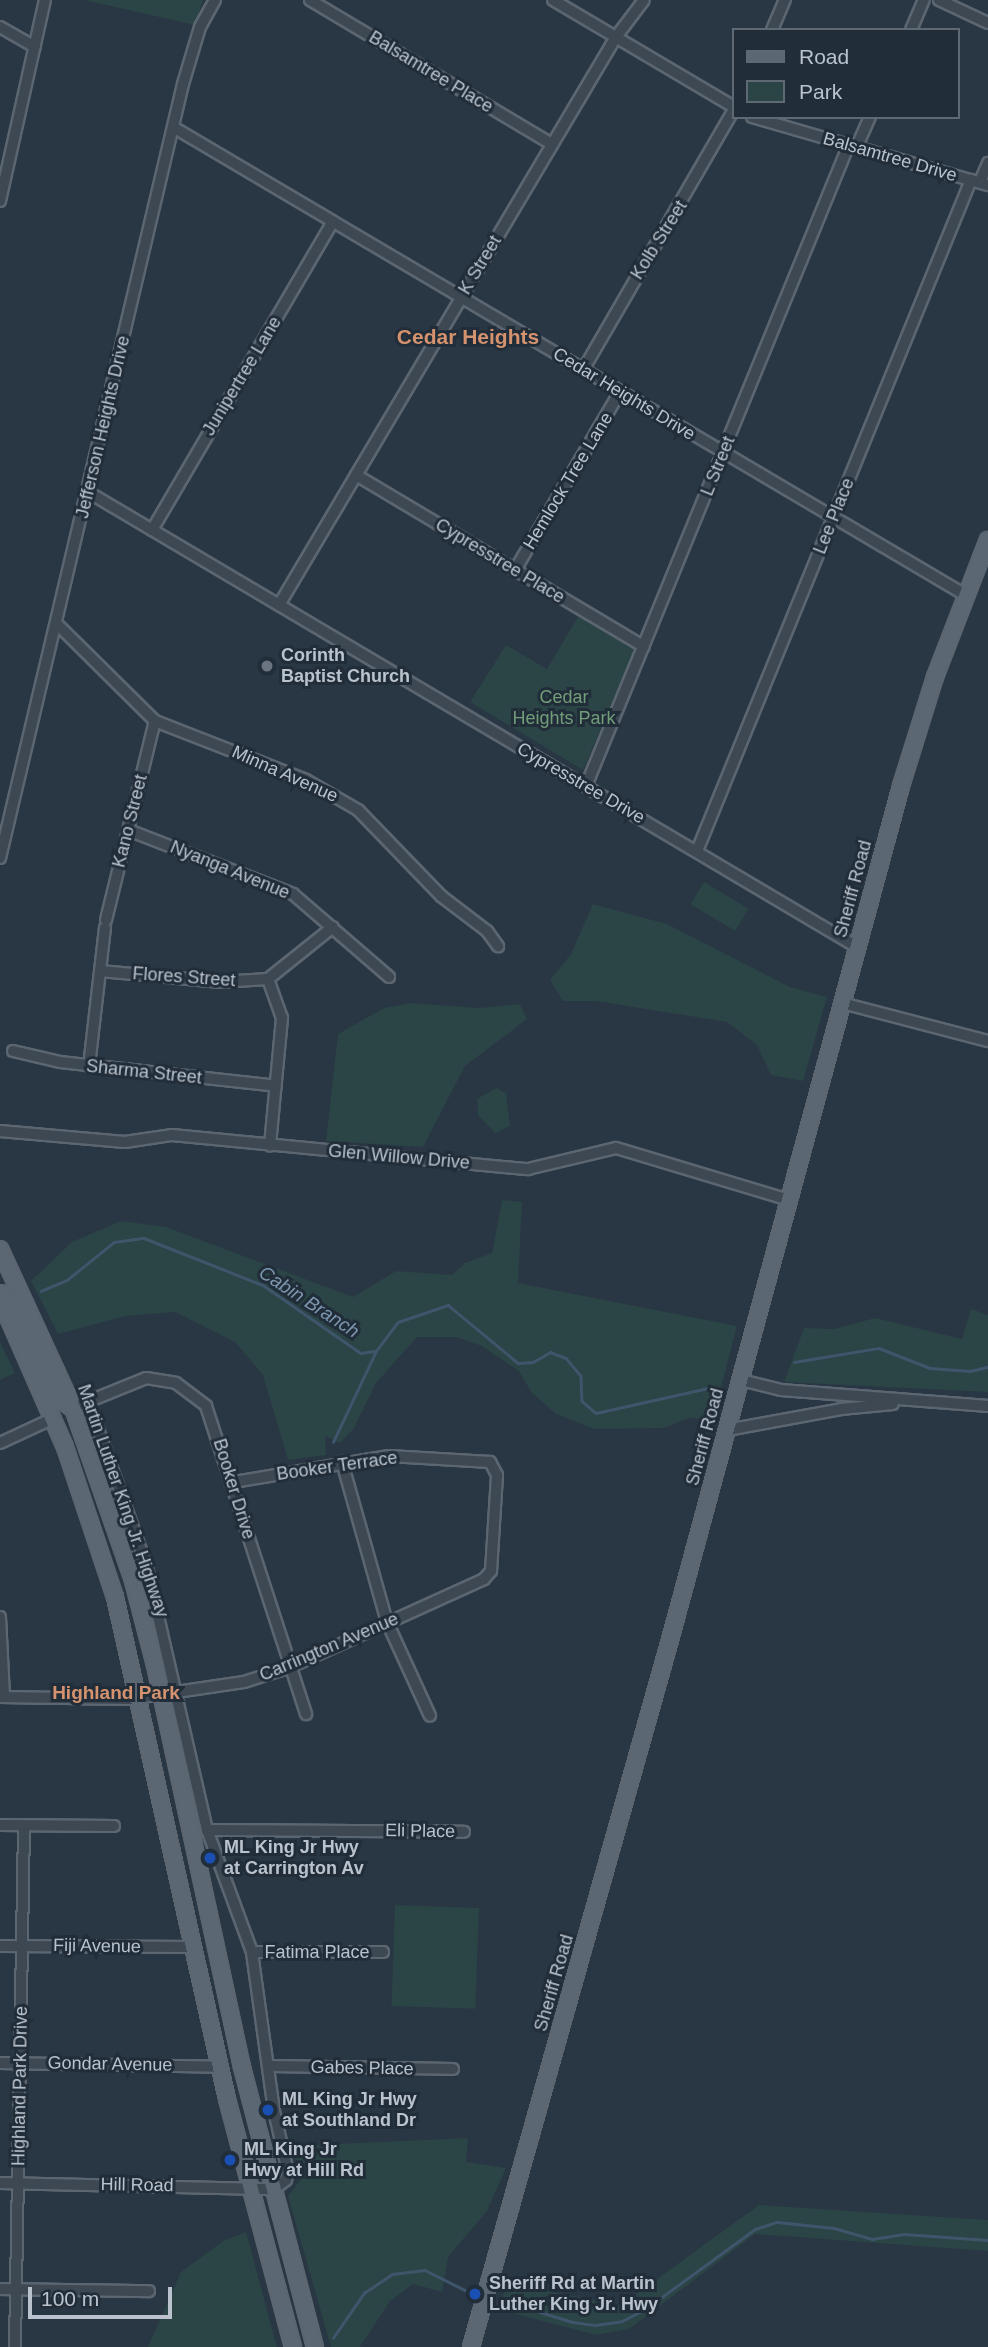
<!DOCTYPE html>
<style>
body{margin:0}
#map{position:relative;width:988px;height:2347px;overflow:hidden;background:#293644;font-family:Helvetica,sans-serif}
div>[style]{position:absolute}
[style*='--x']{left:calc(var(--x)*1px);top:calc(var(--y)*1px);width:calc(var(--w)*1px);rotate:calc(var(--a)*1deg)}
.green>*{inset:0;background:#2b4445;transform-origin:0 0}
.stream>*{height:2.5px;margin:-1.25px;padding:0 1.25px;transform-origin:1.25px;border-radius:1.25px;background:#3f556c}
.roads{filter:drop-shadow(2px 0 #5b6671) drop-shadow(-2px 0 #5b6671) drop-shadow(0 2px #5b6671) drop-shadow(0 -2px #5b6671)}
.minor>*{height:10px;margin:-5px;padding:0 5px;transform-origin:5px;border-radius:5px;background:#3d4853}
.major>*{height:14px;margin:-7px;padding:0 7px;transform-origin:7px;border-radius:7px;background:#5b6773}
.dots>*{width:19px;height:19px;translate:-50% -50%;box-sizing:border-box;border:4px solid #212d39;border-radius:50%}
span{translate:-50% -50%;white-space:nowrap;text-align:center;line-height:1.15;-webkit-text-stroke:6px #212d39;paint-order:stroke}
.street-label{font-size:18px;color:#bac3cd}
.poi-label{font-size:18px;color:#bac3cd;font-weight:700}
.left{translate:0 -50%;text-align:left}
.park-label{font-size:18px;color:#729d79}
.water-label{font-size:19px;color:#7c96ae;font-style:italic}
.neighbourhood-label{font-size:19px;color:#d4926e;font-weight:700}
.quarter-label{font-size:21px;color:#d4926e;font-weight:700}
.legend{position:absolute;left:732px;top:28px;width:228px;height:91px;box-sizing:border-box;background:#212d39;border:2px solid #5e6974;margin:0;padding:9px 12px;list-style:none;font-size:21px;color:#bac3cd}
.legend li{display:flex;align-items:center;gap:14px;height:35px}
.legend b{width:35px;border:2px solid #5e6974}
.scale{position:absolute;left:28px;top:2287px;width:144px;height:32px;box-sizing:border-box;border:4px solid #bac3cd;border-top:0;padding-left:9px;font-size:21px;line-height:24px;white-space:nowrap;color:#bac3cd;-webkit-text-stroke:5px #212d39;paint-order:stroke}
</style>
<div id="map">
<div class="green">
<div style="clip-path:polygon(84px 0,203px 0,195px 25px)"></div>
<div style="clip-path:polygon(579px 615px,635px 649px,583px 770px,470px 702px,506px 645px,547px 669px)"></div>
<div style="left:704px;top:882px;width:52px;height:26px;rotate:31deg"></div>
<div style="clip-path:polygon(593px 904px,667px 924px,790px 987px,827px 997px,803px 1081px,771px 1075px,757px 1045px,727px 1022px,596px 1001px,563px 1001px,550px 980px,571px 954px)"></div>
<div style="clip-path:polygon(411px 1003px,479px 1008px,520px 1004px,527px 1019px,465px 1066px,423px 1147px,326px 1141px,338px 1034px,384px 1008px)"></div>
<div style="clip-path:polygon(496px 1088px,506px 1093px,510px 1126px,495px 1133px,478px 1115px,477px 1099px)"></div>
<div style="clip-path:polygon(502px 1200px,522px 1202px,518px 1283px,737px 1326px,713px 1419px,689px 1418px,664px 1428px,594px 1429px,556px 1414px,531px 1392px,519px 1371px,482px 1346px,456px 1337px,417px 1337px,376px 1383px,354px 1428px,340px 1443px,325px 1436px,326px 1455px,288px 1460px,263px 1375px,235px 1342px,175px 1312px,126px 1316px,58px 1334px,31px 1281px,72px 1242px,121px 1221px,166px 1227px,353px 1297px,396px 1271px,452px 1275px,465px 1263px,492px 1253px)"></div>
<div style="clip-path:polygon(971px 1309px,988px 1315px,988px 1392px,784px 1382px,804px 1328px,835px 1329px,875px 1318px,962px 1339px)"></div>
<div style="clip-path:polygon(0 1342px,15px 1373px,0 1380px)"></div>
<div style="left:395px;top:1905px;width:84px;height:101px;rotate:2deg"></div>
<div style="clip-path:polygon(468px 2138px,466px 2162px,506px 2168px,487px 2211px,448px 2257px,442px 2292px,413px 2284px,390px 2301px,360px 2347px,331px 2347px,288px 2196px,301px 2179px,291px 2146px)"></div>
<div style="clip-path:polygon(759px 2205px,988px 2220px,988px 2251px,755px 2234px,629px 2329px,596px 2335px,497px 2309px,508px 2283px,621px 2305px)"></div>
<div style="clip-path:polygon(246px 2232px,277px 2347px,148px 2347px,181px 2272px,223px 2241px)"></div>
</div>
<div class="stream">
<div style="--x:41;--y:1291;--w:28;--a:-23"></div>
<div style="--x:67;--y:1280;--w:60;--a:-39"></div>
<div style="--x:114;--y:1242;--w:30;--a:-8"></div>
<div style="--x:144;--y:1238;--w:128;--a:21.6"></div>
<div style="--x:263;--y:1285;--w:119;--a:34.8"></div>
<div style="--x:361;--y:1353;--w:15;--a:-8"></div>
<div style="--x:376;--y:1351;--w:36;--a:-53"></div>
<div style="--x:398;--y:1322;--w:53;--a:-18.8"></div>
<div style="--x:448;--y:1305;--w:91;--a:39.6"></div>
<div style="--x:518;--y:1363;--w:15;--a:-4"></div>
<div style="--x:533;--y:1362;--w:20;--a:-30"></div>
<div style="--x:550;--y:1352;--w:17;--a:21"></div>
<div style="--x:566;--y:1358;--w:23;--a:50"></div>
<div style="--x:581;--y:1376;--w:25;--a:88"></div>
<div style="--x:582;--y:1401;--w:18;--a:41"></div>
<div style="--x:596;--y:1413;--w:119;--a:-12.6"></div>
<div style="--x:794;--y:1362;--w:86;--a:-9.4"></div>
<div style="--x:879;--y:1348;--w:55;--a:21.4"></div>
<div style="--x:930;--y:1368;--w:40;--a:4.3"></div>
<div style="--x:970;--y:1371;--w:18;--a:-13"></div>
<div style="--x:333;--y:1442;--w:101;--a:-64.7"></div>
<div style="--x:507;--y:2302;--w:69;--a:16.9"></div>
<div style="--x:573;--y:2322;--w:22;--a:8"></div>
<div style="--x:595;--y:2325;--w:27;--a:-8"></div>
<div style="--x:622;--y:2321;--w:25;--a:-27"></div>
<div style="--x:644;--y:2310;--w:137;--a:-36.1"></div>
<div style="--x:755;--y:2229;--w:23;--a:-18"></div>
<div style="--x:777;--y:2222;--w:57;--a:6"></div>
<div style="--x:834;--y:2228;--w:40;--a:16"></div>
<div style="--x:872;--y:2239;--w:32;--a:-9"></div>
<div style="--x:904;--y:2234;--w:84;--a:4.1"></div>
<div style="--x:333;--y:2338;--w:55;--a:-55.4"></div>
<div style="--x:364;--y:2293;--w:34;--a:-34"></div>
<div style="--x:392;--y:2274;--w:33;--a:-7"></div>
<div style="--x:425;--y:2270;--w:45;--a:26.6"></div>
</div>
<div class="roads">
<div class="minor">
<div style="--x:310;--y:0;--w:282;--a:30.8"></div>
<div style="--x:553;--y:0;--w:210;--a:30.6"></div>
<div style="--x:939;--y:0;--w:54;--a:25.1"></div>
<div style="--x:0;--y:27;--w:40;--a:29.7"></div>
<div style="--x:772;--y:30;--w:33;--a:-67"></div>
<div style="--x:911;--y:30;--w:33;--a:-67"></div>
<div style="--x:752;--y:117;--w:246;--a:16.1"></div>
<div style="--x:173;--y:127;--w:922;--a:30.57"></div>
<div style="--x:857;--y:146;--w:32;--a:-66"></div>
<div style="--x:980;--y:182;--w:21;--a:-67"></div>
<div style="--x:0;--y:201;--w:206;--a:-77.4"></div>
<div style="--x:583;--y:370;--w:301;--a:-59.9"></div>
<div style="--x:356;--y:475;--w:335;--a:30.8"></div>
<div style="--x:88;--y:492;--w:894;--a:30.61"></div>
<div style="--x:152;--y:530;--w:357;--a:-59.6"></div>
<div style="--x:515;--y:570;--w:207;--a:-59.5"></div>
<div style="--x:279;--y:605;--w:660;--a:-59.32"></div>
<div style="--x:616;--y:37;--w:46;--a:-52.9"></div>
<div style="--x:57;--y:624;--w:138;--a:44.7"></div>
<div style="--x:155;--y:721;--w:162;--a:21.3"></div>
<div style="--x:306;--y:780;--w:60;--a:30"></div>
<div style="--x:358;--y:810;--w:120;--a:46"></div>
<div style="--x:441;--y:896;--w:58;--a:37.3"></div>
<div style="--x:487;--y:931;--w:19;--a:54"></div>
<div style="--x:586;--y:786;--w:694;--a:-67.72"></div>
<div style="--x:128;--y:830;--w:177;--a:21.2"></div>
<div style="--x:293;--y:894;--w:127;--a:40.8"></div>
<div style="--x:697;--y:851;--w:725;--a:-67.79"></div>
<div style="--x:0;--y:858;--w:795;--a:-76.7"></div>
<div style="--x:183;--y:84;--w:59;--a:-73.4"></div>
<div style="--x:200;--y:27;--w:31;--a:-61"></div>
<div style="--x:106;--y:920;--w:205;--a:-76.2"></div>
<div style="--x:100;--y:971;--w:121;--a:5.2"></div>
<div style="--x:220;--y:982;--w:48;--a:-3.6"></div>
<div style="--x:268;--y:979;--w:83;--a:-38.7"></div>
<div style="--x:268;--y:979;--w:41;--a:70.3"></div>
<div style="--x:282;--y:1018;--w:128;--a:95.4"></div>
<div style="--x:842;--y:1003;--w:151;--a:14.6"></div>
<div style="--x:13;--y:1051;--w:48;--a:13.2"></div>
<div style="--x:60;--y:1062;--w:217;--a:6.3"></div>
<div style="--x:89;--y:1066;--w:139;--a:-83.4"></div>
<div style="--x:0;--y:1131;--w:125;--a:5"></div>
<div style="--x:125;--y:1142;--w:48;--a:-8.5"></div>
<div style="--x:172;--y:1135;--w:358;--a:5.5"></div>
<div style="--x:528;--y:1169;--w:90;--a:-13.4"></div>
<div style="--x:616;--y:1148;--w:181;--a:16.7"></div>
<div style="--x:741;--y:1380;--w:41;--a:14"></div>
<div style="--x:781;--y:1390;--w:208;--a:4.4"></div>
<div style="--x:82;--y:1404;--w:69;--a:-22.1"></div>
<div style="--x:146;--y:1378;--w:30;--a:9"></div>
<div style="--x:176;--y:1383;--w:38;--a:37"></div>
<div style="--x:206;--y:1406;--w:324;--a:72"></div>
<div style="--x:727;--y:1430;--w:116;--a:-10.4"></div>
<div style="--x:841;--y:1409;--w:52;--a:-5.5"></div>
<div style="--x:0;--y:1443;--w:60;--a:-24.8"></div>
<div style="--x:342;--y:1462;--w:166;--a:74.3"></div>
<div style="--x:387;--y:1622;--w:103;--a:65.4"></div>
<div style="--x:0;--y:1617;--w:80;--a:87.1"></div>
<div style="--x:0;--y:1697;--w:129;--a:0.9"></div>
<div style="--x:129;--y:1699;--w:116;--a:-8.4"></div>
<div style="--x:244;--y:1682;--w:46;--a:-17.7"></div>
<div style="--x:288;--y:1668;--w:215;--a:-24.4"></div>
<div style="--x:484;--y:1579;--w:11;--a:-49"></div>
<div style="--x:491;--y:1571;--w:96;--a:-86.4"></div>
<div style="--x:497;--y:1475;--w:15;--a:-118"></div>
<div style="--x:490;--y:1462;--w:101;--a:-176.6"></div>
<div style="--x:389;--y:1456;--w:158;--a:170.5"></div>
<div style="--x:0;--y:1825;--w:114;--a:0.5"></div>
<div style="--x:207;--y:1830;--w:257;--a:0.4"></div>
<div style="--x:0;--y:1946;--w:194;--a:0.3"></div>
<div style="--x:252;--y:1952;--w:131;--a:0"></div>
<div style="--x:0;--y:2063;--w:221;--a:1"></div>
<div style="--x:270;--y:2066;--w:183;--a:0.9"></div>
<div style="--x:0;--y:2183;--w:274;--a:1.3"></div>
<div style="--x:274;--y:2189;--w:15;--a:-37"></div>
<div style="--x:286;--y:2180;--w:8;--a:-76"></div>
<div style="--x:288;--y:2172;--w:63;--a:-102.9"></div>
<div style="--x:274;--y:2111;--w:161;--a:-97.9"></div>
<div style="--x:252;--y:1952;--w:130;--a:-110.2"></div>
<div style="--x:207;--y:1830;--w:273;--a:-102.9"></div>
<div style="--x:146;--y:1564;--w:173;--a:-109.6"></div>
<div style="--x:0;--y:2289;--w:149;--a:0.8"></div>
<div style="--x:15;--y:2347;--w:522;--a:-89.01"></div>
</div>
<div class="major">
<div style="--x:0;--y:1249;--w:175;--a:65.3"></div>
<div style="--x:73;--y:1408;--w:179;--a:70.8"></div>
<div style="--x:132;--y:1577;--w:91;--a:75.4"></div>
<div style="--x:155;--y:1665;--w:411;--a:77.8"></div>
<div style="--x:242;--y:2067;--w:289;--a:75.4"></div>
<div style="--x:1;--y:1293;--w:24;--a:48"></div>
<div style="--x:17;--y:1311;--w:95;--a:65.1"></div>
<div style="--x:57;--y:1397;--w:17;--a:36"></div>
<div style="--x:0;--y:1299;--w:162;--a:66.3"></div>
<div style="--x:65;--y:1447;--w:158;--a:71.6"></div>
<div style="--x:115;--y:1597;--w:514;--a:77.42"></div>
<div style="--x:227;--y:2099;--w:257;--a:75.1"></div>
<div style="--x:471;--y:2347;--w:734;--a:-74.28"></div>
<div style="--x:670;--y:1640;--w:885;--a:-74.86"></div>
<div style="--x:901;--y:786;--w:114;--a:-72.7"></div>
<div style="--x:935;--y:677;--w:147;--a:-68.9"></div>
</div>
</div>
<div class="dots">
<div style="left:267px;top:666px;background:#6b7280"></div>
<div style="left:210px;top:1858px;background:#1a4fb4"></div>
<div style="left:268px;top:2110px;background:#1a4fb4"></div>
<div style="left:230px;top:2160px;background:#1a4fb4"></div>
<div style="left:475px;top:2294px;background:#1a4fb4"></div>
</div>
<div class="street-label">
<span style="left:431px;top:72px;rotate:31deg">Balsamtree Place</span>
<span style="left:890px;top:157px;rotate:16deg">Balsamtree Drive</span>
<span style="left:659px;top:240px;rotate:-58deg">Kolb Street</span>
<span style="left:480px;top:265px;rotate:-59deg">K Street</span>
<span style="left:242px;top:376px;rotate:-59deg">Junipertree Lane</span>
<span style="left:624px;top:394px;rotate:31deg">Cedar Heights Drive</span>
<span style="left:103px;top:427px;rotate:-77deg">Jefferson Heights Drive</span>
<span style="left:718px;top:466px;rotate:-68deg">L Street</span>
<span style="left:568px;top:481px;rotate:-59deg">Hemlock Tree Lane</span>
<span style="left:834px;top:516px;rotate:-68deg">Lee Place</span>
<span style="left:500px;top:561px;rotate:31deg">Cypresstree Place</span>
<span style="left:285px;top:774px;rotate:24deg">Minna Avenue</span>
<span style="left:581px;top:783px;rotate:30deg">Cypresstree Drive</span>
<span style="left:130px;top:821px;rotate:-76deg">Kano Street</span>
<span style="left:230px;top:870px;rotate:22deg">Nyanga Avenue</span>
<span style="left:853px;top:889px;rotate:-75deg">Sheriff Road</span>
<span style="left:184px;top:977px;rotate:4deg">Flores Street</span>
<span style="left:144px;top:1072px;rotate:6deg">Sharma Street</span>
<span style="left:399px;top:1157px;rotate:5deg">Glen Willow Drive</span>
<span style="left:705px;top:1437px;rotate:-75deg">Sheriff Road</span>
<span style="left:337px;top:1466px;rotate:-8deg">Booker Terrace</span>
<span style="left:234px;top:1489px;rotate:73deg">Booker Drive</span>
<span style="left:123px;top:1501px;rotate:71deg">Martin Luther King Jr. Highway</span>
<span style="left:329px;top:1647px;rotate:-23deg">Carrington Avenue</span>
<span style="left:420px;top:1831px;rotate:1deg">Eli Place</span>
<span style="left:97px;top:1946px;rotate:1deg">Fiji Avenue</span>
<span style="left:317px;top:1952px">Fatima Place</span>
<span style="left:554px;top:1983px;rotate:-74deg">Sheriff Road</span>
<span style="left:110px;top:2064px;rotate:1deg">Gondar Avenue</span>
<span style="left:362px;top:2068px;rotate:1deg">Gabes Place</span>
<span style="left:20px;top:2086px;rotate:-89deg">Highland Park Drive</span>
<span style="left:137px;top:2185px;rotate:1deg">Hill Road</span>
</div>
<div class="poi-label">
<span class="left" style="left:281px;top:666px">Corinth<br>Baptist Church</span>
<span class="left" style="left:224px;top:1858px">ML King Jr Hwy<br>at Carrington Av</span>
<span class="left" style="left:282px;top:2110px">ML King Jr Hwy<br>at Southland Dr</span>
<span class="left" style="left:244px;top:2160px">ML King Jr<br>Hwy at Hill Rd</span>
<span class="left" style="left:489px;top:2294px">Sheriff Rd at Martin<br>Luther King Jr. Hwy</span>
</div>
<div class="park-label">
<span style="left:564px;top:708px">Cedar<br>Heights Park</span>
</div>
<div class="water-label">
<span style="left:309px;top:1302px;rotate:33deg">Cabin Branch</span>
</div>
<div class="neighbourhood-label">
<span style="left:116px;top:1693px">Highland Park</span>
</div>
<div class="quarter-label">
<span style="left:468px;top:337px">Cedar Heights</span>
</div>
<ul class="legend">
<li><b style="height:9px;background:#5b6773"></b>Road</li>
<li><b style="height:19px;background:#2b4445"></b>Park</li>
</ul>
<div class="scale">100 m</div>
</div>
